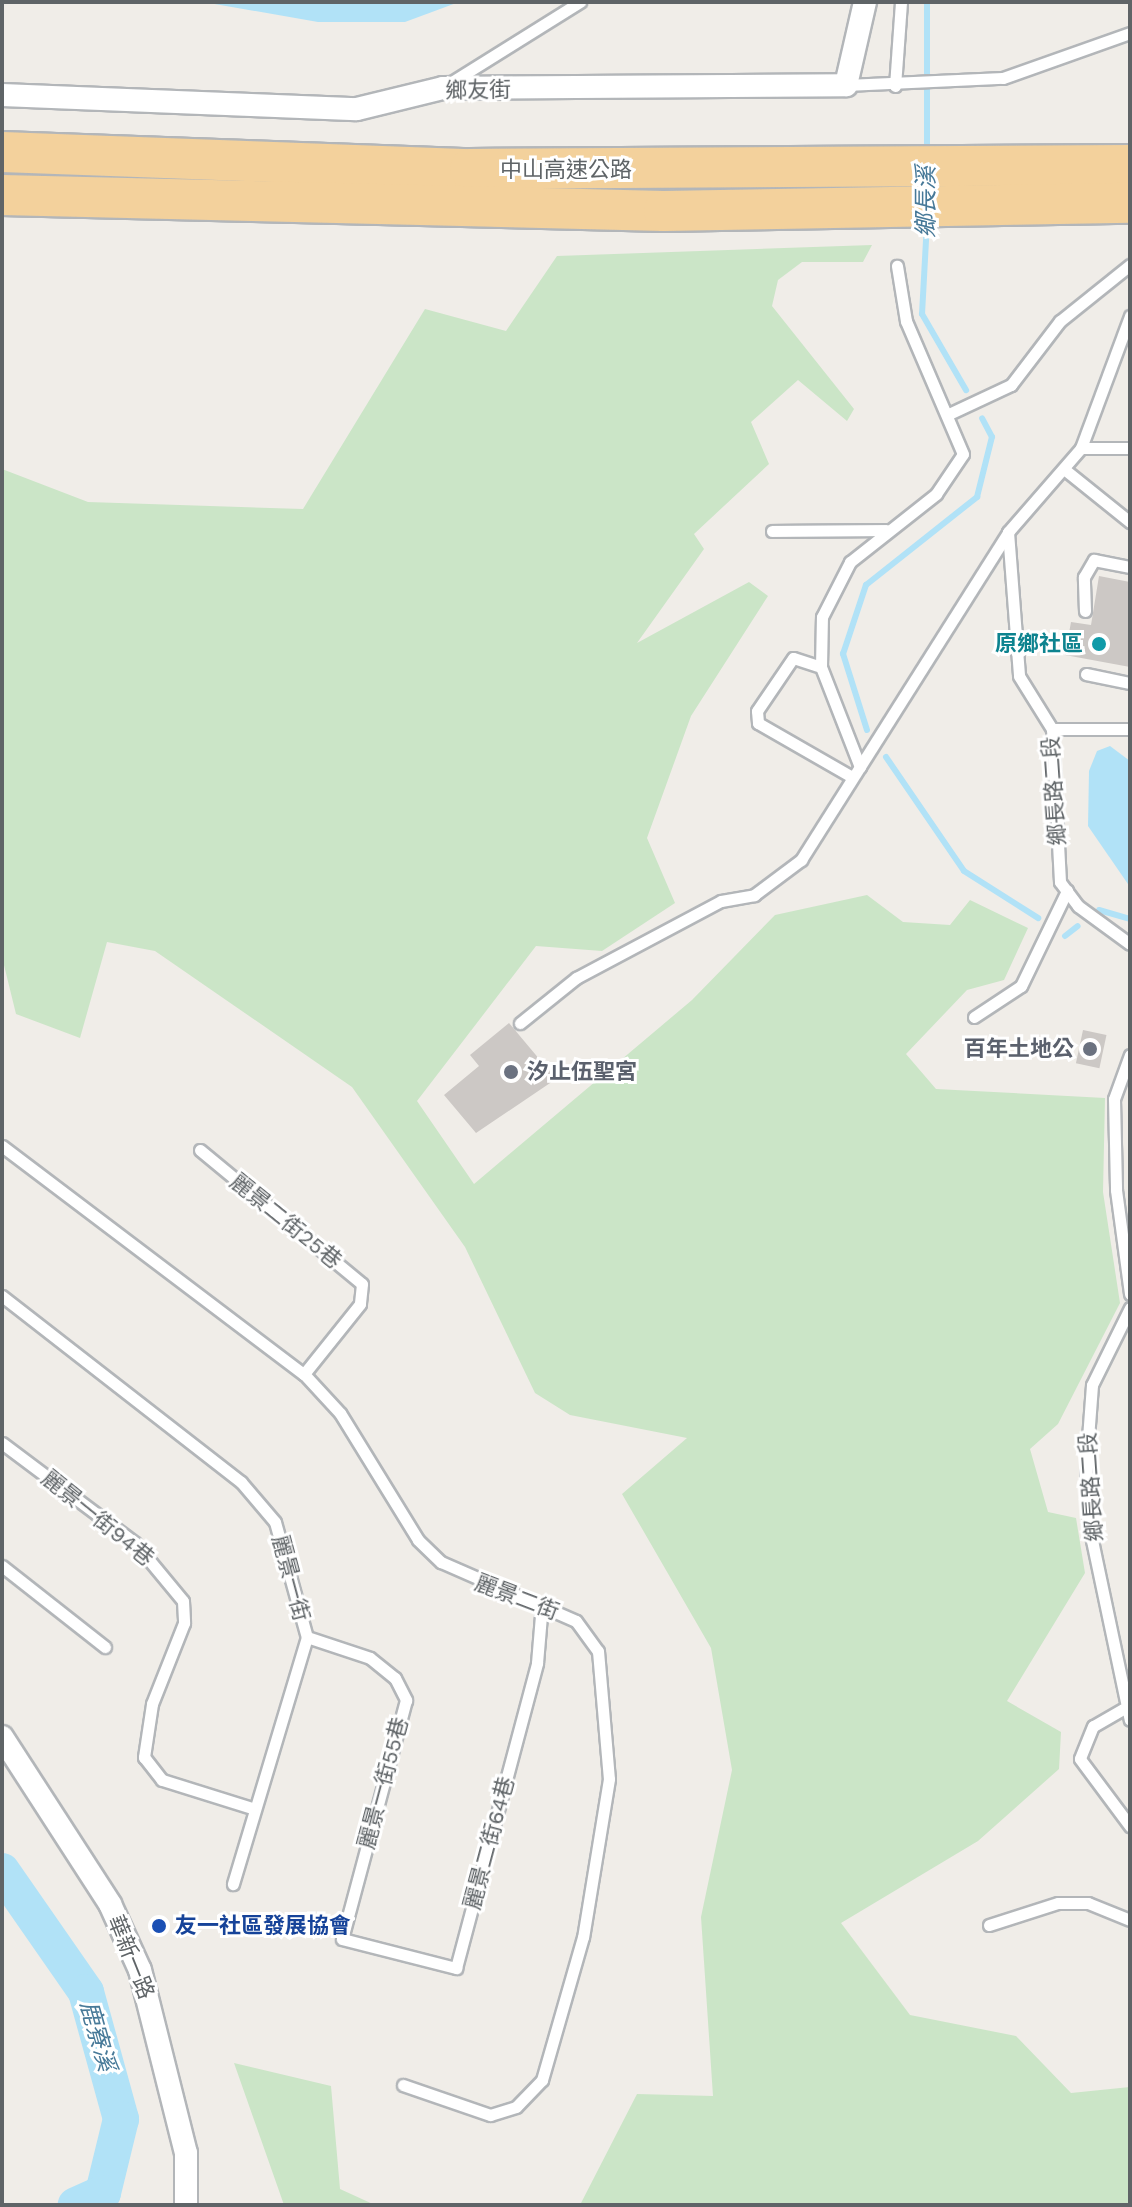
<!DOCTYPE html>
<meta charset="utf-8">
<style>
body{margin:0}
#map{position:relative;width:1132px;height:2207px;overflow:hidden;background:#f0ede8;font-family:"Work Sans","Noto Sans TC",sans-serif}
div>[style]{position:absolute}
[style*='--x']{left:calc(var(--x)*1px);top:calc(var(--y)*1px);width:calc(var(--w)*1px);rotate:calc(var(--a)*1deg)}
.green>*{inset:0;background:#cbe5c7}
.water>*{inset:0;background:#b1e2f7}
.stream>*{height:6px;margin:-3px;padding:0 3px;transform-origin:3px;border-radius:3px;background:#b1e2f7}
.river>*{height:36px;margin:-18px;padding:0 18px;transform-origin:18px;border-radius:18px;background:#b1e2f7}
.building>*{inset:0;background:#ccc8c5;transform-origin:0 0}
.roads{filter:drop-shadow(2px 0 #b3b6b9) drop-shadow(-2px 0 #b3b6b9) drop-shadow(0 2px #b3b6b9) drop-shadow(0 -2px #b3b6b9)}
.lane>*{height:11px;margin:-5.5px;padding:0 5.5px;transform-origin:5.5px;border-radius:5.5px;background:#fff}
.street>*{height:22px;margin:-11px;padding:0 11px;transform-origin:11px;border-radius:11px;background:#fff}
.highway>*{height:40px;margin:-20px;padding:0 20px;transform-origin:20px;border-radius:20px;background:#f3d19c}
.dots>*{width:22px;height:22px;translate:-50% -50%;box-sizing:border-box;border:4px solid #fff;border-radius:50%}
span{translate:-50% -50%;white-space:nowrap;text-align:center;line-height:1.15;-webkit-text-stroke:6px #fff;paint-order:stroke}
.street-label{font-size:22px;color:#5f6467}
.culture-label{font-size:22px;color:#0d838f;font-weight:700}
.right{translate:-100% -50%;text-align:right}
.worship-label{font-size:22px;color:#5b616d;font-weight:700}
.left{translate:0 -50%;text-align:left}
.transit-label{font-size:22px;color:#164399;font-weight:700}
.water-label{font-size:24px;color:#477998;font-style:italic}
.frame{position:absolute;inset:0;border:4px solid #5f6467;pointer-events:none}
</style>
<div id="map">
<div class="green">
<div style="clip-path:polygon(872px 245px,863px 262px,802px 262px,778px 280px,772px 306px,854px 409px,847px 421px,798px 380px,751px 422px,769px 464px,694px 534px,704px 549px,637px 643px,749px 582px,768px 596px,691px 716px,647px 838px,675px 903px,602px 951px,536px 946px,417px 1101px,474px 1184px,692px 1000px,775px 915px,867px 895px,903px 922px,950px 925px,970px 900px,1028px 928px,1004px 980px,967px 990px,906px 1054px,936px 1089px,1105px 1098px,1103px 1192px,1120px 1303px,1058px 1424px,1030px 1449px,1048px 1512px,1076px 1518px,1085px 1573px,1007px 1701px,1061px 1732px,1059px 1769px,978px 1841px,841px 1923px,910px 2015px,1016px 2036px,1071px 2093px,1130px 2087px,1130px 2205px,580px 2205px,637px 2094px,713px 2096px,701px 1917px,732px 1770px,711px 1648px,622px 1494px,687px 1438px,570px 1415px,535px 1393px,465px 1247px,352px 1087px,155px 951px,107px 942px,80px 1038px,16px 1014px,2px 957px,2px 469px,88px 502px,303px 509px,425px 309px,506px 331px,557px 256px)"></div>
<div style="clip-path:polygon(234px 2063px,331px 2086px,340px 2189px,375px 2205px,284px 2205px)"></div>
</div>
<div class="water">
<div style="clip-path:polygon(203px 2px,459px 2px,405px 22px,318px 22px)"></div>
<div style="clip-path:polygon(1110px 746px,1130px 761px,1130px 887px,1088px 826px,1089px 771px,1097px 751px)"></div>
</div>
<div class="stream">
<div style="--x:927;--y:2;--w:153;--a:90"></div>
<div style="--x:927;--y:222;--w:92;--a:93.1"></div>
<div style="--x:922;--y:314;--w:88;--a:59.9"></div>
<div style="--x:867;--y:730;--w:80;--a:-107.5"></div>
<div style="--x:843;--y:654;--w:73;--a:-71.6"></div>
<div style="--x:866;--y:585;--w:142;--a:-38.4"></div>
<div style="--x:977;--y:497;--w:62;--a:-76"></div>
<div style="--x:992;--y:437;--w:21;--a:-118"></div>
<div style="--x:886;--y:757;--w:138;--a:55.6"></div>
<div style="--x:964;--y:871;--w:88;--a:32.4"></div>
<div style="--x:1099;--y:910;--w:32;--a:16"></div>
<div style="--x:1065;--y:936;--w:16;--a:-38"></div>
</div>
<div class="river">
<div style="--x:2;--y:1871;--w:147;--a:55.2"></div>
<div style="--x:86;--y:1992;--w:132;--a:74.6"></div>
<div style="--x:121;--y:2119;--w:76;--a:103.7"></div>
<div style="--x:103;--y:2193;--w:30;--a:156"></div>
</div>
<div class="building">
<div style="clip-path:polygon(1099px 576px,1130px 582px,1130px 667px,1065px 655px,1071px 622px,1091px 625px)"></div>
<div style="clip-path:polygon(509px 1023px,556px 1079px,476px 1133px,444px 1095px,479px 1066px,470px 1055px)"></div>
<div style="left:1083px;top:1030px;width:24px;height:34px;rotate:12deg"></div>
</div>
<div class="roads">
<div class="lane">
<div style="--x:447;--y:85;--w:157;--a:-32"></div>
<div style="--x:846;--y:85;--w:157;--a:-2.6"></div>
<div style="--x:1003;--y:78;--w:135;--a:-19.5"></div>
<div style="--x:895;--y:86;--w:84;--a:-85.9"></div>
<div style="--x:1130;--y:316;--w:141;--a:110.4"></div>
<div style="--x:1081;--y:448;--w:111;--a:131"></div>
<div style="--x:1008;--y:532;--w:144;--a:85.6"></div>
<div style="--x:1019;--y:676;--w:62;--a:58.1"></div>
<div style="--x:1052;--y:729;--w:153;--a:87"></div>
<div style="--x:1060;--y:882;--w:30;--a:53"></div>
<div style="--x:1078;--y:906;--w:64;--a:36.2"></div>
<div style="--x:951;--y:413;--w:66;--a:-25"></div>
<div style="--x:1011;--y:385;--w:81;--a:-52.6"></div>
<div style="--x:1060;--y:321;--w:90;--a:-38.7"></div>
<div style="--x:1081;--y:448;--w:49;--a:0"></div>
<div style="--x:1064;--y:469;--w:85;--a:38.8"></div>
<div style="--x:772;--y:531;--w:114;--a:-0.5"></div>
<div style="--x:1085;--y:611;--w:34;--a:-92"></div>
<div style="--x:1084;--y:577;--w:20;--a:-60"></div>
<div style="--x:1094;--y:560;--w:37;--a:11"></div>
<div style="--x:821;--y:667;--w:29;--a:-162"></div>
<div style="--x:793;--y:658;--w:64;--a:124.2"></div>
<div style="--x:757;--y:711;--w:12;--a:85"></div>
<div style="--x:758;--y:723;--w:108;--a:29.9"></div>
<div style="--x:1086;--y:674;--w:45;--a:11.6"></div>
<div style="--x:1052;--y:729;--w:78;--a:0"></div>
<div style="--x:860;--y:767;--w:107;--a:-111.3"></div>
<div style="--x:821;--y:667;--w:50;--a:-88.9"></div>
<div style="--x:822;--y:617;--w:62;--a:-63"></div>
<div style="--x:850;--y:562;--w:110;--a:-38.3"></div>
<div style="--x:936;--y:494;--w:48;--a:-56"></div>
<div style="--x:963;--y:454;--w:145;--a:-113.2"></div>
<div style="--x:906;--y:321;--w:56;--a:-99.3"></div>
<div style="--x:974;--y:1017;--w:56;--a:-33.4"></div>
<div style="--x:1021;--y:986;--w:106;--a:-64.2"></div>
<div style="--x:520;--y:1023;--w:72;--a:-38.8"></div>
<div style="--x:576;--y:978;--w:164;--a:-28"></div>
<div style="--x:721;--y:901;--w:34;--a:-10"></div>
<div style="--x:754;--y:895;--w:59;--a:-36.7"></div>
<div style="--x:801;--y:860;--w:388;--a:-57.7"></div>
<div style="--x:1130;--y:1055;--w:47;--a:110"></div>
<div style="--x:1114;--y:1099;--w:91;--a:88.7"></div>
<div style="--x:1116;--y:1190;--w:105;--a:82.3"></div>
<div style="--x:2;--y:1146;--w:378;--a:37.1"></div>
<div style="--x:304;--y:1374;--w:53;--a:47.3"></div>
<div style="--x:340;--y:1413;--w:149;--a:58.4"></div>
<div style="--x:418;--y:1540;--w:32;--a:44"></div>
<div style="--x:441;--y:1562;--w:147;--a:23.6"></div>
<div style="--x:576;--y:1621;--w:37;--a:54"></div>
<div style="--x:598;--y:1651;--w:128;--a:85.1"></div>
<div style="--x:609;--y:1779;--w:160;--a:99.3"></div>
<div style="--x:583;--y:1937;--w:149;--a:106"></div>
<div style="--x:542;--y:2080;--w:37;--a:134"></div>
<div style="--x:516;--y:2107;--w:27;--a:163"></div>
<div style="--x:490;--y:2115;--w:92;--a:-161"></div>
<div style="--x:200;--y:1150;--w:210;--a:39.6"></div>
<div style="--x:362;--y:1284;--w:20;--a:96"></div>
<div style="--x:360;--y:1304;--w:90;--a:128.7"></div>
<div style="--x:2;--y:1296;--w:303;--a:37.9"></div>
<div style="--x:241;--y:1482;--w:52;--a:49.6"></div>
<div style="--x:275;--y:1522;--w:119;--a:74.5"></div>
<div style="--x:307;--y:1637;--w:258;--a:106.7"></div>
<div style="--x:1130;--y:1308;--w:86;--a:116.3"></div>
<div style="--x:1092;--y:1385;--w:80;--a:94.3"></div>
<div style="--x:1086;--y:1465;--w:61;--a:87.2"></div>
<div style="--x:1089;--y:1526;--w:198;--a:78.1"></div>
<div style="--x:2;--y:1443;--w:166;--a:36.9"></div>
<div style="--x:135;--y:1543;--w:75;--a:50.4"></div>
<div style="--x:183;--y:1601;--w:22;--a:87"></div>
<div style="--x:184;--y:1623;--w:87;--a:111.6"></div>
<div style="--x:152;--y:1704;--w:54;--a:98.6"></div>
<div style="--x:144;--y:1757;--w:29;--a:52"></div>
<div style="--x:162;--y:1780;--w:97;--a:17.3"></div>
<div style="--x:2;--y:1566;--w:131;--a:38.2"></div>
<div style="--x:307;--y:1637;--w:66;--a:18.4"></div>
<div style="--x:370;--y:1658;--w:32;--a:39"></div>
<div style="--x:395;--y:1678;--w:25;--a:63"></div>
<div style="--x:406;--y:1700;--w:247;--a:105"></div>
<div style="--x:342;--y:1939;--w:118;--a:14.3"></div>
<div style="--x:456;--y:1968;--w:316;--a:-75.1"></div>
<div style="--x:537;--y:1663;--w:59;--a:-85.2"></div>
<div style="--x:1123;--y:1709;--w:34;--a:150"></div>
<div style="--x:1093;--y:1726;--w:35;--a:112"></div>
<div style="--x:1080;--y:1759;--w:84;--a:53.3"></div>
<div style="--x:989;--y:1925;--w:72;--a:-17.7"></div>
<div style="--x:1058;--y:1903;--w:30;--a:0"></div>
<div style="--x:1088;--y:1903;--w:45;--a:22"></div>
</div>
<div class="street">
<div style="--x:2;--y:95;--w:355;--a:2.3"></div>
<div style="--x:357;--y:109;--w:89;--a:-13.7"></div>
<div style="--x:443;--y:88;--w:403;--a:-0.4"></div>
<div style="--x:846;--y:85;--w:85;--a:-77.1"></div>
<div style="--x:2;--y:1737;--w:199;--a:57.1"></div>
<div style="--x:110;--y:1904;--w:72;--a:65.6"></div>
<div style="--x:140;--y:1970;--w:189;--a:75.9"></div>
<div style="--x:186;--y:2153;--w:52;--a:90"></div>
</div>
<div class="highway">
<div style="--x:2;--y:152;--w:468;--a:2.1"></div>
<div style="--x:470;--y:169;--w:660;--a:-0.35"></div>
<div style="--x:2;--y:195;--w:662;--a:1.38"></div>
<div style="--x:664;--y:211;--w:466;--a:-1"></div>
</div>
</div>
<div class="dots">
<div style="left:1099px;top:644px;background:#0f9aa8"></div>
<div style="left:1090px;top:1049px;background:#6b7280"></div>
<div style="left:511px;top:1072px;background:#6b7280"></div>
<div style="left:159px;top:1926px;background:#1a4fb4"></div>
</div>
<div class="street-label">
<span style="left:478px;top:90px;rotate:-1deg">鄉友街</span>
<span style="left:566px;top:170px">中山高速公路</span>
<span style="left:1054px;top:791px;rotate:-94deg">鄉長路二段</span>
<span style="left:286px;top:1221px;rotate:39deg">麗景二街25巷</span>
<span style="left:1091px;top:1487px;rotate:-94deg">鄉長路二段</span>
<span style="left:98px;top:1518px;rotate:39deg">麗景一街94巷</span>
<span style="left:291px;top:1578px;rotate:75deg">麗景一街</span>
<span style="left:517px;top:1597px;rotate:21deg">麗景二街</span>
<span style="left:383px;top:1783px;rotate:-75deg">麗景一街55巷</span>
<span style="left:489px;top:1843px;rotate:-75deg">麗景二街64巷</span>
<span style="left:131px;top:1957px;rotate:68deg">華新一路</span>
</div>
<div class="culture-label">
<span class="right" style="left:1083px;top:644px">原鄉社區</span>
</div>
<div class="worship-label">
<span class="right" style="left:1074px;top:1049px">百年土地公</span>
<span class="left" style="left:527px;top:1072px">汐止伍聖宮</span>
</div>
<div class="transit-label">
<span class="left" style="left:175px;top:1926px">友一社區發展協會</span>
</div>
<div class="water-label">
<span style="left:927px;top:202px;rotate:-90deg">鄉長溪</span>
<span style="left:97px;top:2036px;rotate:74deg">鹿寮溪</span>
</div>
<div class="frame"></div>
</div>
